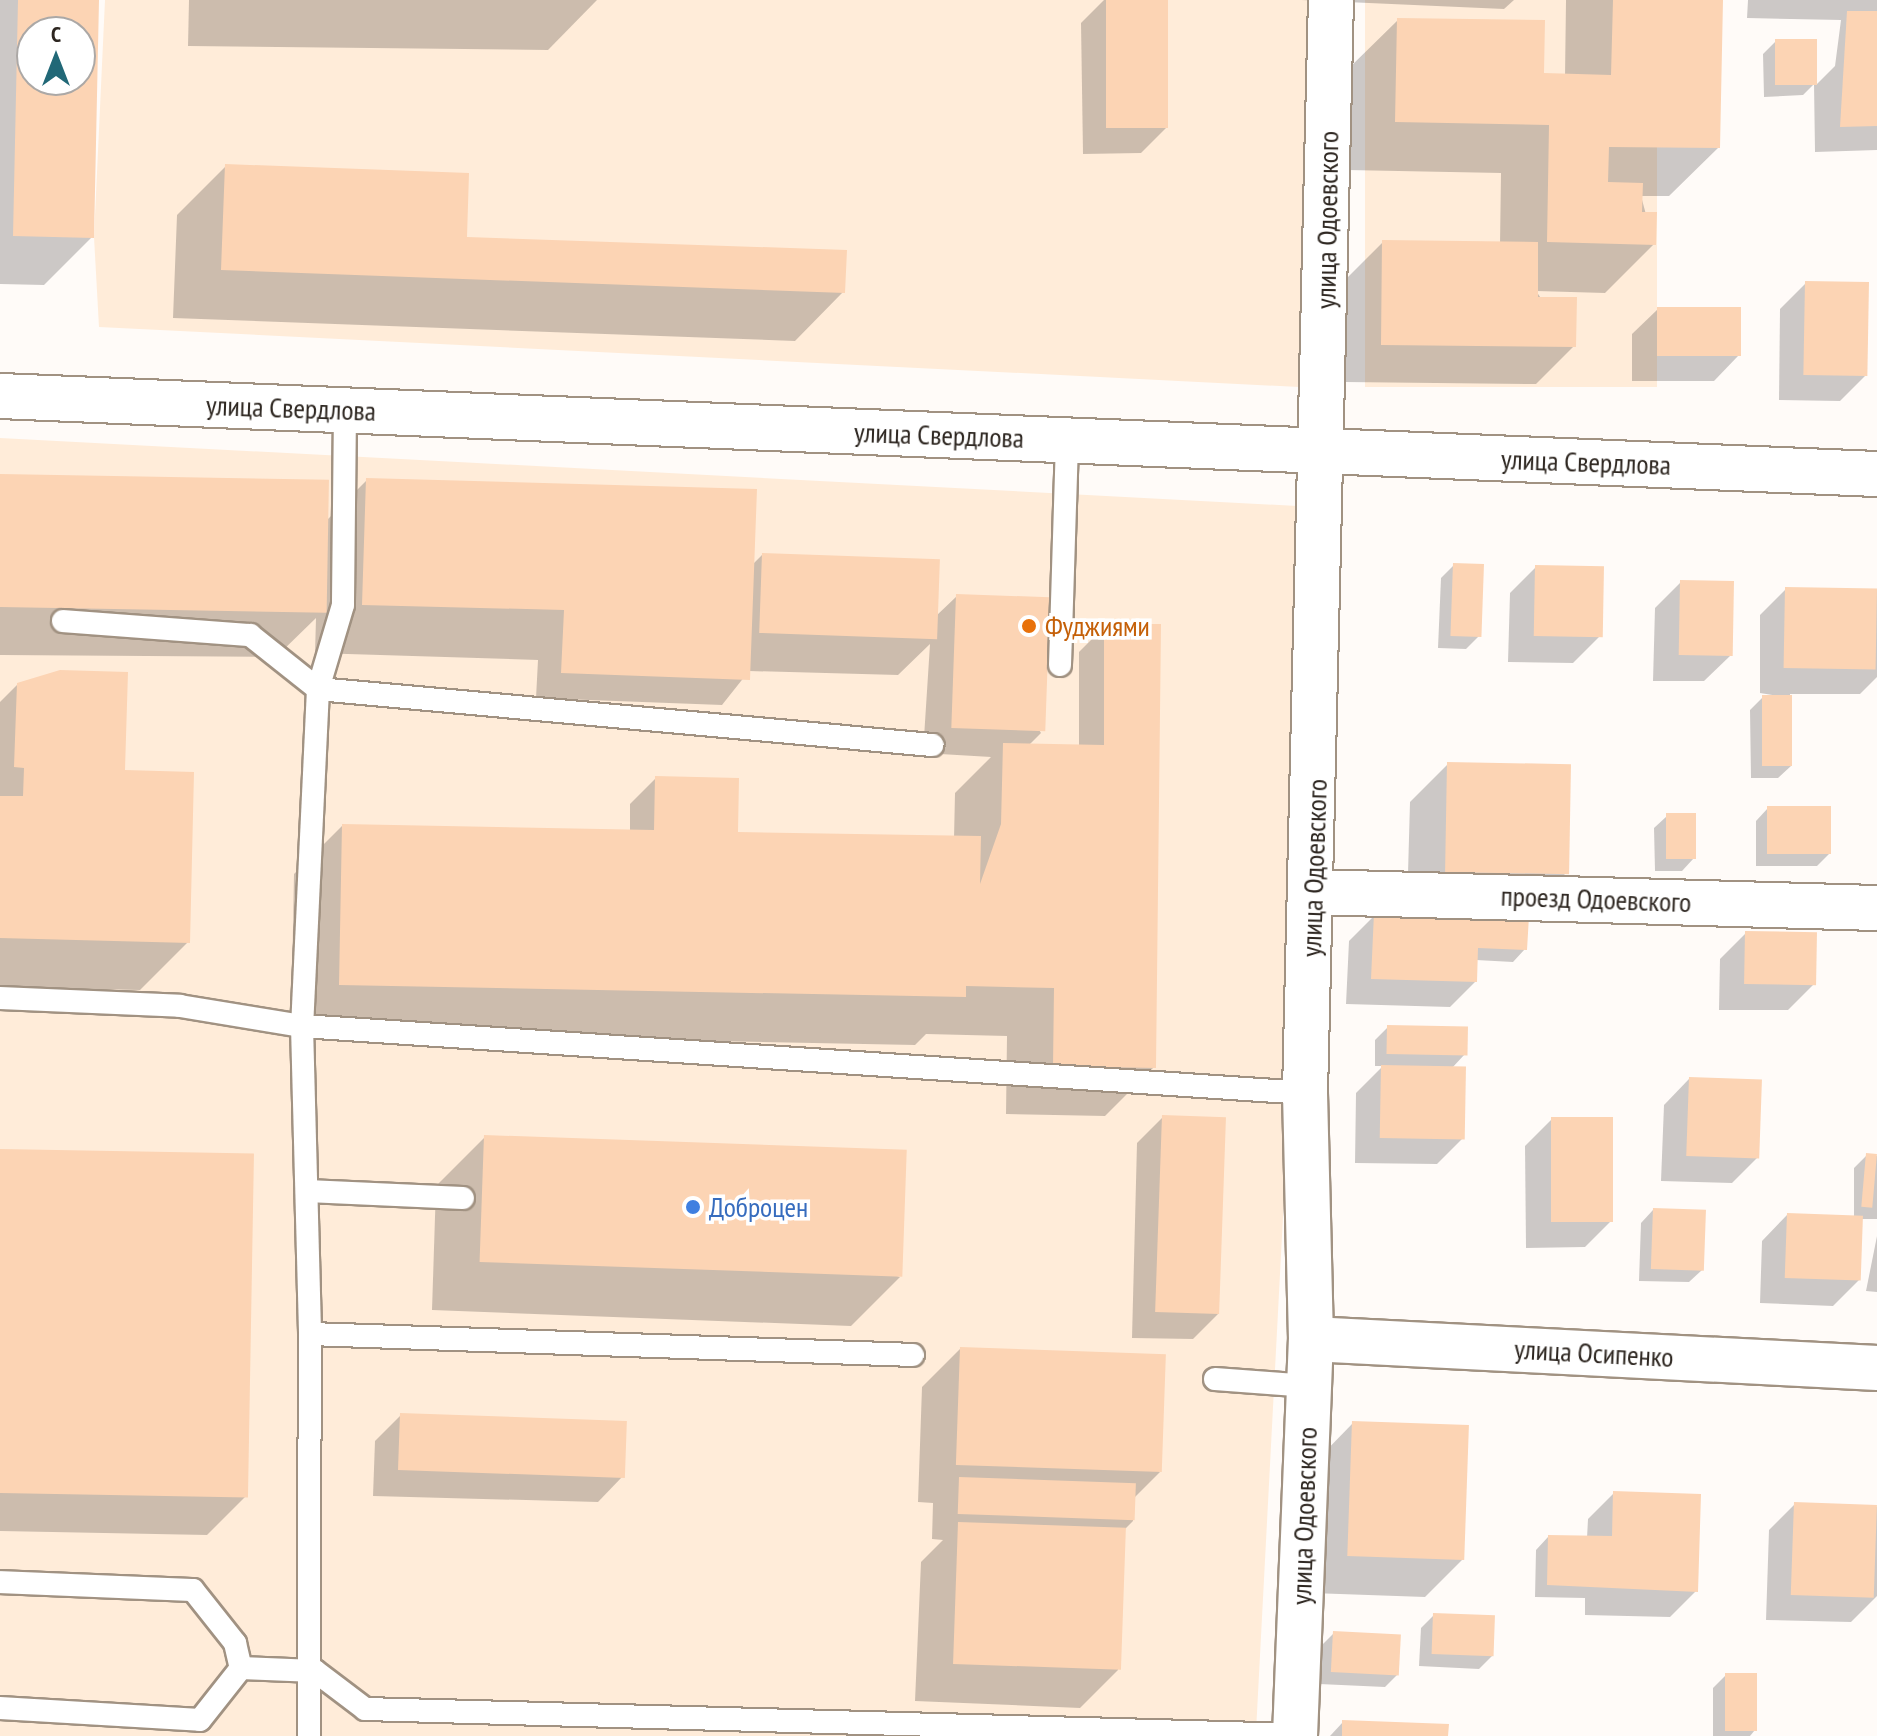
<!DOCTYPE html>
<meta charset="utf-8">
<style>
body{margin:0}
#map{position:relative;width:1877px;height:1736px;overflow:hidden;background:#fffbf8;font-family:"PT Sans Narrow",sans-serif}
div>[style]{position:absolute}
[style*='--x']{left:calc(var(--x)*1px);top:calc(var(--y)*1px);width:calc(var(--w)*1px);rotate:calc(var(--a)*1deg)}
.built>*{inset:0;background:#ffecd9;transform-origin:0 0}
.shadow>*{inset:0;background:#0003}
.building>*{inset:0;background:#fcd4b4;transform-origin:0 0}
.roads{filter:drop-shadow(2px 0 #a19282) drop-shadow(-2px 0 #a19282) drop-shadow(0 2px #a19282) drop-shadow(0 -2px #a19282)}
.lane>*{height:22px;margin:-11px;padding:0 11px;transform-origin:11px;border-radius:11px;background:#fff}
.street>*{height:44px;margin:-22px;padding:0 22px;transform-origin:22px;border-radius:22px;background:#fff}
.secondary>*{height:44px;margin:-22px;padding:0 22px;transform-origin:22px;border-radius:22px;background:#fff}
.dots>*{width:22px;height:22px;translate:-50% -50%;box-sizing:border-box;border:4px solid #fff;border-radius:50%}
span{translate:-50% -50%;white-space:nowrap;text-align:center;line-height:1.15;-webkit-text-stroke:7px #fff;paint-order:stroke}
.street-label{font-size:28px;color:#2d2620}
.food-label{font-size:28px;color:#c56008}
.left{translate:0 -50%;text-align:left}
.shop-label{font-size:28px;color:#366cbe}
.north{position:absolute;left:16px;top:16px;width:80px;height:80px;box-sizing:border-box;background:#fff;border:2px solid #aba8a6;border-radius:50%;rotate:0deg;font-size:22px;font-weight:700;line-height:32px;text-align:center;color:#2d2620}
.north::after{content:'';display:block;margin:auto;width:28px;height:36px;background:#216877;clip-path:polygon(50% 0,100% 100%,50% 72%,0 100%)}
</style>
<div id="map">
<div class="built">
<div style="clip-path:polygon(105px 0,1308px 0,1299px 387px,99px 327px,94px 237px)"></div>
<div style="left:1365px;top:0;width:292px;height:387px"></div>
<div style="left:0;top:438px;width:1322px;height:1298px;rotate:3deg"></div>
</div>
<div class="shadow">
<div style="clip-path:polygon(evenodd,0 0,97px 0,92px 237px,44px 285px,0 284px,0 0,32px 32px,80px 32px,80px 80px,32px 80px,32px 32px)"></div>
<div style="clip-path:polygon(189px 0,597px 0,548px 50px,188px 46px)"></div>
<div style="clip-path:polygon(1104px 0,1166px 0,1167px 127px,1141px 153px,1083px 154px,1081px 23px)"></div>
<div style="clip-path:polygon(1301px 0,1514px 0,1504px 9px)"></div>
<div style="clip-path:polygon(1566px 0,1721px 0,1718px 148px,1669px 196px,1641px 196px,1654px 244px,1605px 293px,1536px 291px,1574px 346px,1536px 384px,1344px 382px,1345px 280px,1383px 242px,1500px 244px,1501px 173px,1347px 170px,1349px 68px,1398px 20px,1542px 75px,1565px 76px)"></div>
<div style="clip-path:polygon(1748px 0,1877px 0,1877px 150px,1815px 152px,1814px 84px,1803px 95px,1764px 97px,1763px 54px,1776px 41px,1815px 41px,1816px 85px,1835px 66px,1841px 20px,1747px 18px)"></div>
<div style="clip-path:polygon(226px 166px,464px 239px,843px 292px,795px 341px,173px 318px,177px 215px)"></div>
<div style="clip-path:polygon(1806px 283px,1866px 375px,1840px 401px,1779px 400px,1780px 309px)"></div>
<div style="clip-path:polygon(1658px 309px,1739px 355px,1714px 381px,1632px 381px,1632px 334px)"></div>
<div style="clip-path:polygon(0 476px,326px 521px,367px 480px,753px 564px,762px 555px,936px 616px,957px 596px,1041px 733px,1029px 745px,1079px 746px,1079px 652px,1105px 626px,1154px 1067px,1105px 1116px,1006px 1114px,1007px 1036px,926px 1034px,915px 1045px,291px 1033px,294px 874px,342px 826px,630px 831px,630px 804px,656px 778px,736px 833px,954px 838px,955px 793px,991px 757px,923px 753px,930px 644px,898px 675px,749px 671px,722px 705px,536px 698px,538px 660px,315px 653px,316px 618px,276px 657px,0 655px)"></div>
<div style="clip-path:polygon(1454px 565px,1479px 636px,1466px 649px,1438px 648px,1441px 578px)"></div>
<div style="clip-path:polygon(1536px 567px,1599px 637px,1573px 663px,1508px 662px,1510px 593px)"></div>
<div style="clip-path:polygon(1681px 582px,1730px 656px,1704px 681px,1653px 681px,1655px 608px)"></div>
<div style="clip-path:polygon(1786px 589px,1877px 590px,1877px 677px,1860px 694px,1790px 694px,1791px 766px,1778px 778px,1751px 778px,1750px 710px,1763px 697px,1785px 697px,1760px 693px,1760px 615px)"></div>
<div style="clip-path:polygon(18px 684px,123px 772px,188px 942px,140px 990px,0 987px,0 702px)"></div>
<div style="clip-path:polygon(1448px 764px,1565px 874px,1527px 913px,1407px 909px,1410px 802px)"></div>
<div style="clip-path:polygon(1768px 808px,1829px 854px,1817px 866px,1756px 866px,1756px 821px)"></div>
<div style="clip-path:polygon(1667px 816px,1694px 858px,1682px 871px,1655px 871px,1654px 828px)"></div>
<div style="clip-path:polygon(1375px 915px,1525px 949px,1513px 962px,1476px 960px,1476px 981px,1450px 1007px,1346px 1004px,1349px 941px)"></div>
<div style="clip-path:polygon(1746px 933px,1814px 984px,1788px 1010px,1719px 1010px,1720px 959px)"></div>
<div style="clip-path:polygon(1388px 1027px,1465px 1054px,1452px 1068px,1463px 1138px,1437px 1164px,1355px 1163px,1356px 1093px,1383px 1066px,1375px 1066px,1375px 1040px)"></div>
<div style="clip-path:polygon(1689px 1079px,1758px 1157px,1732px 1183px,1661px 1181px,1664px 1105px)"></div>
<div style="clip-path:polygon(1163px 1117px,1219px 1313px,1193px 1339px,1132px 1338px,1137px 1143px)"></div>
<div style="clip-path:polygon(1551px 1120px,1611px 1221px,1585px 1247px,1526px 1248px,1525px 1146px)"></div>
<div style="clip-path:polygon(485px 1137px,900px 1277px,851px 1326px,432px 1310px,436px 1186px)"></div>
<div style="clip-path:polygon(0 1151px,245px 1497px,207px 1535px,0 1531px)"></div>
<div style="clip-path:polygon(1867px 1155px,1877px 1156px,1877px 1219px,1861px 1219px,1859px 1280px,1833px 1306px,1760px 1303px,1762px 1241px,1787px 1215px,1854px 1218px,1854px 1168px)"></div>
<div style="clip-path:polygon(1653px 1210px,1702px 1270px,1689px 1282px,1639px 1281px,1641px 1223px)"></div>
<div style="clip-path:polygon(1877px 1236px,1877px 1292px,1866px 1291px)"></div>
<div style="clip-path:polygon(960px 1349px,1160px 1472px,1134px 1498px,1133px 1521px,1123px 1531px,1118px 1670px,1080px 1708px,915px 1701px,921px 1562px,943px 1540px,932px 1539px,933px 1503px,918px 1502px,922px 1387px)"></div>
<div style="clip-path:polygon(401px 1415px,623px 1476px,598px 1502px,373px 1496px,375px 1441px)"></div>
<div style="clip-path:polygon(1353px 1423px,1463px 1559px,1425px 1597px,1311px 1593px,1315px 1462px)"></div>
<div style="clip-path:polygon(1614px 1493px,1696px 1591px,1670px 1617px,1585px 1615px,1585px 1598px,1535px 1597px,1536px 1550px,1548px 1537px,1587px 1538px,1588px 1519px)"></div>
<div style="clip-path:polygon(1795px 1504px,1877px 1507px,1877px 1596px,1851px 1622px,1766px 1620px,1769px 1530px)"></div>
<div style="clip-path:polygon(1434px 1615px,1492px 1656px,1479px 1669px,1419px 1666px,1421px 1628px)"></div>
<div style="clip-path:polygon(1334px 1633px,1398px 1674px,1385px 1687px,1319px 1684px,1321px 1646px)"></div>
<div style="clip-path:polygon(1726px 1675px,1755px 1730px,1750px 1736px,1713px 1736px,1713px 1688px)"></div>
<div style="clip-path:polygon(1343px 1722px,1446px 1736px,1330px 1736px)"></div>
</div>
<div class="building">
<div style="clip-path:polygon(evenodd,18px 0,99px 0,94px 238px,13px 236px,18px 0,32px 32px,80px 32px,80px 80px,32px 80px,32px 32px)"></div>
<div style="left:1106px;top:0;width:62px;height:128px"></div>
<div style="clip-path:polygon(1613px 0,1723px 0,1720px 148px,1609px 147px,1608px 182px,1643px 183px,1642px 212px,1657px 212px,1656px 245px,1547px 242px,1549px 125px,1395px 122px,1397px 18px,1545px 20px,1544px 73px,1611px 75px)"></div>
<div style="clip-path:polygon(1847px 11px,1877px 11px,1877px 126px,1840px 127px)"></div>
<div style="left:1775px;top:39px;width:42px;height:46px"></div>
<div style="clip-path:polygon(225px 164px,469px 173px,467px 237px,847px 250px,845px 293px,221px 270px)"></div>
<div style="clip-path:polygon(1382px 240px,1538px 242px,1538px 297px,1577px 297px,1576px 347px,1381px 345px)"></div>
<div style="left:1805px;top:281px;width:64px;height:94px;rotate:1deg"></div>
<div style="left:1657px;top:307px;width:84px;height:49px"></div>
<div style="left:0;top:474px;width:329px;height:133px;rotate:1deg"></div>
<div style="clip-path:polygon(366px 478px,757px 489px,750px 680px,561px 673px,564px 610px,362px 605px)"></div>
<div style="left:762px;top:553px;width:178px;height:80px;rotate:2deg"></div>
<div style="left:1453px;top:563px;width:31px;height:73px;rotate:2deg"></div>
<div style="left:1535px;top:565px;width:69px;height:71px;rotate:1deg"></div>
<div style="left:1680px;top:580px;width:54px;height:75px;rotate:1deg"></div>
<div style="left:1785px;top:587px;width:92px;height:81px;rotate:1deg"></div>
<div style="left:956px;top:594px;width:94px;height:134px;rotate:2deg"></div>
<div style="clip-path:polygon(1104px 624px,1161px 624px,1156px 1068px,1053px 1066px,1054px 988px,966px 986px,966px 997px,339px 985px,342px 824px,654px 830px,655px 776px,739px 778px,738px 832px,981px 836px,980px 884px,1001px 824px,1003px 743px,1104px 745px)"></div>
<div style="clip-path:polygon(60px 670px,128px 672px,125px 770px,194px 772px,190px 943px,0 938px,0 796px,23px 796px,24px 768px,14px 767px,17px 683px)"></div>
<div style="left:1762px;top:695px;width:30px;height:71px"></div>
<div style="left:1447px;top:762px;width:124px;height:110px;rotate:1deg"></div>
<div style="left:1767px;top:806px;width:64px;height:48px"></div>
<div style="left:1696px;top:813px;width:46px;height:30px;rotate:90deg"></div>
<div style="clip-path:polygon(1374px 913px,1529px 916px,1527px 950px,1478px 948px,1477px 982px,1371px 979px)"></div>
<div style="left:1745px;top:931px;width:72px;height:53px;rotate:1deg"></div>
<div style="left:1387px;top:1025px;width:81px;height:29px;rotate:1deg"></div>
<div style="left:1381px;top:1065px;width:85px;height:73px;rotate:1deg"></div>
<div style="left:1689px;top:1077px;width:73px;height:79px;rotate:2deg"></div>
<div style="left:1162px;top:1115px;width:64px;height:197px;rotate:2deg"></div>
<div style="left:1613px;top:1117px;width:105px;height:62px;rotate:90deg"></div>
<div style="left:484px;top:1135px;width:423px;height:127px;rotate:2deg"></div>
<div style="left:0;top:1149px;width:254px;height:344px;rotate:1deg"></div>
<div style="left:1866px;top:1153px;width:11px;height:54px;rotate:5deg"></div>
<div style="left:1653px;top:1208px;width:53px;height:61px;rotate:2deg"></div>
<div style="left:1787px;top:1213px;width:76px;height:65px;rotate:2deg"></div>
<div style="left:960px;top:1347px;width:206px;height:118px;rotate:2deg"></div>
<div style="left:400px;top:1413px;width:227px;height:57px;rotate:2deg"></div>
<div style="left:1352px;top:1421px;width:117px;height:135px;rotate:2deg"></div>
<div style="left:959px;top:1477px;width:177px;height:37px;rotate:2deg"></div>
<div style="clip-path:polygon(1613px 1491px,1701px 1494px,1698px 1592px,1547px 1585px,1548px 1535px,1612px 1536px)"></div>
<div style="left:1794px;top:1502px;width:83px;height:93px;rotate:2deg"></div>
<div style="left:958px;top:1522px;width:168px;height:142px;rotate:2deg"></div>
<div style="left:1433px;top:1613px;width:62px;height:41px;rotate:2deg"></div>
<div style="left:1333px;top:1631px;width:68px;height:41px;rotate:3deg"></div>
<div style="left:1725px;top:1673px;width:32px;height:58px"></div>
<div style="clip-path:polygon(1342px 1720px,1449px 1724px,1448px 1736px,1342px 1736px)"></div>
</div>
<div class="roads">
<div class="lane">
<div style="--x:345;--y:410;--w:195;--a:90.6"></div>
<div style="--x:343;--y:605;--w:88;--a:106.6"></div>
<div style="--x:318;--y:689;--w:337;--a:92.7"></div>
<div style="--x:302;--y:1026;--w:1005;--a:3.82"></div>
<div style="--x:63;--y:621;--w:188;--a:4.3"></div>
<div style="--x:250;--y:635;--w:87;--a:38.5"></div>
<div style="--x:318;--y:689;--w:617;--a:5.21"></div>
<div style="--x:1060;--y:665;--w:225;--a:-88.2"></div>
<div style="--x:0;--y:998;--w:180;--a:2.5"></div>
<div style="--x:180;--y:1006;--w:124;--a:9.3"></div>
<div style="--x:302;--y:1026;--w:308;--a:88.5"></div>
<div style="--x:307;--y:1191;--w:156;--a:2.6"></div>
<div style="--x:1215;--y:1379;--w:94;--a:4.3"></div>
<div style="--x:0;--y:1582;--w:193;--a:2.4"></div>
<div style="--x:193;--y:1590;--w:68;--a:51.6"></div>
<div style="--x:235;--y:1643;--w:26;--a:77"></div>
<div style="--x:0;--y:1708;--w:200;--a:3.4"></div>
<div style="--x:200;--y:1720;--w:66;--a:-51.7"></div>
<div style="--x:241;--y:1668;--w:74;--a:2.3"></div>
<div style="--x:315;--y:1671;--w:63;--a:37.2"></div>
<div style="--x:365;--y:1709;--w:930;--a:1.6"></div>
<div style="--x:309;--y:1736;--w:402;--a:-89.9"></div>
<div style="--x:310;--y:1334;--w:603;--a:1.99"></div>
</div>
<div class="street">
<div style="--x:1314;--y:892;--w:563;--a:1.63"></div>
<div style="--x:1311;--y:1339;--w:567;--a:2.93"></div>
<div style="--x:1295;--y:1736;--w:397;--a:-87.7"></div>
<div style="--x:1311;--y:1339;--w:246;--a:-91.4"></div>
<div style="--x:1305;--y:1093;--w:1093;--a:-88.64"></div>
</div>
<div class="secondary">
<div style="--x:0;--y:396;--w:1879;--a:2.38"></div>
</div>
</div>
<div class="dots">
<div style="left:1029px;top:626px;background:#e8710a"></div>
<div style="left:693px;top:1207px;background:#3f7fe0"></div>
</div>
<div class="street-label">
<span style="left:1327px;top:220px;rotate:-89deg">улица Одоевского</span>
<span style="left:291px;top:408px;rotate:2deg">улица Свердлова</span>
<span style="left:939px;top:435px;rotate:2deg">улица Свердлова</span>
<span style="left:1586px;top:462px;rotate:2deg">улица Свердлова</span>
<span style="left:1314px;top:868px;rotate:-88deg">улица Одоевского</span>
<span style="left:1596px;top:899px;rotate:2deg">проезд Одоевского</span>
<span style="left:1594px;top:1353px;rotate:3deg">улица Осипенко</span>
<span style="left:1304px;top:1516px;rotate:-88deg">улица Одоевского</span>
</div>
<div class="food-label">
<span class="left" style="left:1045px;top:626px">Фуджиями</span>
</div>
<div class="shop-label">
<span class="left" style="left:709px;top:1207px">Доброцен</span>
</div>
<div class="north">С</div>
</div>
